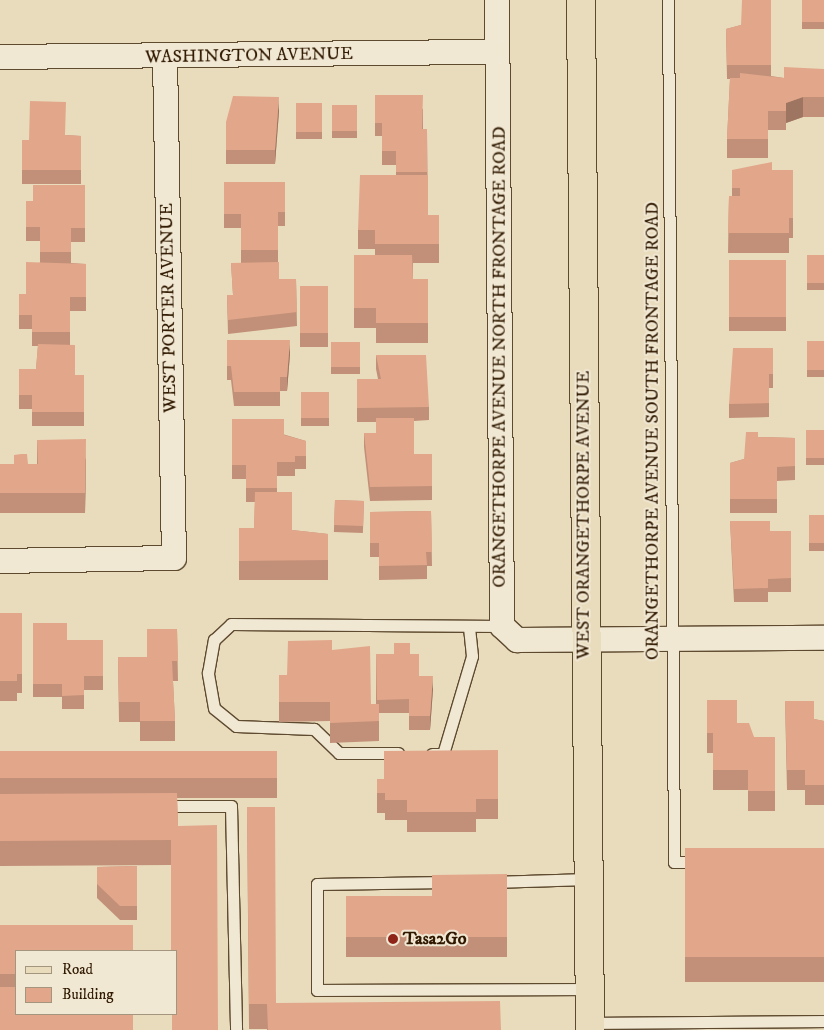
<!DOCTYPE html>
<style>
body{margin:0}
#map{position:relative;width:824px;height:1030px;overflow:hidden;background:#e9dcbd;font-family:"IM FELL DW Pica",serif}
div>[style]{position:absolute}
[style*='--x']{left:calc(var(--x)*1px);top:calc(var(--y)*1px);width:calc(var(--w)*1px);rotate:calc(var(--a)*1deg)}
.roads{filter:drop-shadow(1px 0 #5e4a2f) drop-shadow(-1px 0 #5e4a2f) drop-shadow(0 1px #5e4a2f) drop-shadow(0 -1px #5e4a2f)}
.lane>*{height:11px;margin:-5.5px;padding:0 5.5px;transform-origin:5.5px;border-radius:5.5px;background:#f1e8d4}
.street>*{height:24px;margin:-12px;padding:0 12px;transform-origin:12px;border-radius:12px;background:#f1e8d4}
.primary>*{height:28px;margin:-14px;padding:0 14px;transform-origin:14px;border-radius:14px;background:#e9dcbd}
.wall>*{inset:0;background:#c29078;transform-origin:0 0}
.shaded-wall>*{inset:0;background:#9e7561}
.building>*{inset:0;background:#e2a78b;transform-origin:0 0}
.dots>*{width:14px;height:14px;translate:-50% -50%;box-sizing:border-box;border:2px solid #f1e8d4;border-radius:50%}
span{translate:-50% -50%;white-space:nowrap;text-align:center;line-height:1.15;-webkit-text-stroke:4px #f1e8d4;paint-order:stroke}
.street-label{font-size:18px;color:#301900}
.poi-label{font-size:18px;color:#301900;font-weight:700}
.left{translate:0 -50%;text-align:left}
.legend{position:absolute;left:15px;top:950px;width:162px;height:65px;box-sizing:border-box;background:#f1e8d4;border:1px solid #a4957f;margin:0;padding:6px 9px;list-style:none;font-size:15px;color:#301900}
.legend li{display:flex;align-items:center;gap:10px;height:25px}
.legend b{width:25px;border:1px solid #a4957f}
</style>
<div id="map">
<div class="roads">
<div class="lane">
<div style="--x:668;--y:0;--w:862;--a:89.6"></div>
<div style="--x:674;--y:862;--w:26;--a:0"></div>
<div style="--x:398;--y:753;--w:59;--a:180"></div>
<div style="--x:339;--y:753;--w:35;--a:-136"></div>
<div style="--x:314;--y:729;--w:78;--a:-177.8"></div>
<div style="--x:236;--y:726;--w:28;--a:-141"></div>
<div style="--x:214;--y:708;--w:36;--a:-100"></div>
<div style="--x:208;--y:673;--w:34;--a:-80"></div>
<div style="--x:214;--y:640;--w:23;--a:-43"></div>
<div style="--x:231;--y:624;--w:271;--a:0.4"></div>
<div style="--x:432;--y:754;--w:11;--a:0"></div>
<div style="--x:443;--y:754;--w:102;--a:-73.5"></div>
<div style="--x:472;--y:656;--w:29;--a:-96"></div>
<div style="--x:164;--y:806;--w:67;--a:0"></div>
<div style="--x:231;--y:806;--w:224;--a:88.7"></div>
<div style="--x:446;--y:882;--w:129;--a:179.1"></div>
<div style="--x:317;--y:884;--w:106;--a:90"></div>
<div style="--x:317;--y:990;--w:272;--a:-0.2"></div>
<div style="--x:492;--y:882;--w:96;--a:-1.8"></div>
<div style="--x:590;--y:1023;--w:234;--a:-0.5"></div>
</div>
<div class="street">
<div style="--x:497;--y:0;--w:626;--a:89.54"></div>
<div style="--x:502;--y:626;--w:21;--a:43"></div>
<div style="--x:517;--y:640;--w:307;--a:-0.4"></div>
<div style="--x:0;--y:57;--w:497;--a:-0.6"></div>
<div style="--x:0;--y:561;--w:174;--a:-1"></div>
<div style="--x:174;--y:558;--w:501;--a:-91.03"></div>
</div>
<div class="primary">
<div style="--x:581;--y:0;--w:1030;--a:89.5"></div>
</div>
</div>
<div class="wall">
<div style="clip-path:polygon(771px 0,771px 76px,784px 78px,824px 69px,824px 117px,803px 117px,786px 123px,786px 130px,768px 130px,768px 158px,727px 158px,727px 139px,730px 79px,727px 79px,726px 29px,741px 25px)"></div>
<div style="left:802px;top:0;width:22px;height:29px"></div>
<div style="clip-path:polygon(375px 95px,423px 109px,423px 129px,427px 129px,428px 215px,439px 215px,439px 263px,413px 263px,413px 279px,428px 279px,428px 343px,376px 343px,376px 328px,354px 328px,354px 255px,375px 255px,375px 249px,358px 249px,358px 230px,396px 175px,396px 165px,382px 165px,382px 136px,375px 136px)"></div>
<div style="left:296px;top:103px;width:26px;height:36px"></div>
<div style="left:332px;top:105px;width:25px;height:33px"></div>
<div style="clip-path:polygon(279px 111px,275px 164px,226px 164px,226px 122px)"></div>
<div style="clip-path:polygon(66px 135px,81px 136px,81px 184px,22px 184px,22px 140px,29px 140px)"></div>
<div style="clip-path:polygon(732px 170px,793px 170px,793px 238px,789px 238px,789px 253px,728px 253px,729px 196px,732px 196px)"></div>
<div style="clip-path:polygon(224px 182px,285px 182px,285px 226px,278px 226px,278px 262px,279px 279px,296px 279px,297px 326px,228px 334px,227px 295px,233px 295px,231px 263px,241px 263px,241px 228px,224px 228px)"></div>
<div style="clip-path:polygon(85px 185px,85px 242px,71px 242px,71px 263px,86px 264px,86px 311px,70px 311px,70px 345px,75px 375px,84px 375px,84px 426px,32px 426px,32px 409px,19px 409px,19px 369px,36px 369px,38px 346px,32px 346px,32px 329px,19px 329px,19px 294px,26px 294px,40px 262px,40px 241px,26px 241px,26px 201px,33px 201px)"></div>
<div style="left:807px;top:255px;width:17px;height:35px"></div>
<div style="left:729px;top:260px;width:57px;height:71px"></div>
<div style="left:300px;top:286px;width:28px;height:61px"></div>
<div style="clip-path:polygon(227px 340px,290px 354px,287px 391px,280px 391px,280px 406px,234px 406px,231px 380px,227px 380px)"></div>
<div style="left:807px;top:341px;width:17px;height:36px"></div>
<div style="left:331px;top:342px;width:29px;height:32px"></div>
<div style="clip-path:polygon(773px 348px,773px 388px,769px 388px,769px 417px,729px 418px,729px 404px)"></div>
<div style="clip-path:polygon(376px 355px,429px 407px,429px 420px,414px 421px,414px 454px,432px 454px,432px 500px,370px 501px,364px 447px,364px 433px,376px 433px,376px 422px,357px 422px,357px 379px,378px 379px,376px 369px)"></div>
<div style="left:329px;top:392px;width:34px;height:28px;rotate:90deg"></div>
<div style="clip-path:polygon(232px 419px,306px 441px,306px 469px,295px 469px,295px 476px,277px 476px,277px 492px,292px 530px,328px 534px,328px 580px,239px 580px,239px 528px,254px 528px,255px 502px,246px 502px,246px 479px,232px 479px)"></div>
<div style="left:806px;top:430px;width:18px;height:35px"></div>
<div style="clip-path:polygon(758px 437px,795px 438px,795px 480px,777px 481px,777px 513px,730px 513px,730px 463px,744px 459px)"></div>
<div style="clip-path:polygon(37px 440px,86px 459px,85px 513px,0 513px,0 464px,37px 464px)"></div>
<div style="left:335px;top:500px;width:29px;height:32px;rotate:2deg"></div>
<div style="clip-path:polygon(431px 511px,432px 566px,427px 566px,427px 579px,379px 580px,379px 557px,370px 557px,370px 512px)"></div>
<div style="left:809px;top:515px;width:15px;height:36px"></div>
<div style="clip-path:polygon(730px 521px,770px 531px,791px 531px,791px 592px,768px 592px,768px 602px,734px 602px)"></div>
<div style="clip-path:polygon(0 613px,22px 613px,22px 693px,17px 693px,17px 701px,0 701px)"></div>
<div style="clip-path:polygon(33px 623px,67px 640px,103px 640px,103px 690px,84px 690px,84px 709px,62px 709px,62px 697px,33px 697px)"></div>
<div style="clip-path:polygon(177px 629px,178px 681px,173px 681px,175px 721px,175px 741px,140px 741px,140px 722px,119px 722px,118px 657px,147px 657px)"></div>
<div style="clip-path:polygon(332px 650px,371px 704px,376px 704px,376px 654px,410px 654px,419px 676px,433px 689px,430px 730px,409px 730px,409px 713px,379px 713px,379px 741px,330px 743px,330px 721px,279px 722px,279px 675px,287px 675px)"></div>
<div style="clip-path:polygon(707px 700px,754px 737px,775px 737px,775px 811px,748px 811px,748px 790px,713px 790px,713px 753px,707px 753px)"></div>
<div style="clip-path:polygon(785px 701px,814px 719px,824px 721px,824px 805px,805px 805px,805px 790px,787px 790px)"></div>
<div style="clip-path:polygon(498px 750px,498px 819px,476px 819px,476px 832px,407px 832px,407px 820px,385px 820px,385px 813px,377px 813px,377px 779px,384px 779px)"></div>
<div style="clip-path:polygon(277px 751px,277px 798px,177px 798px,178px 826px,171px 865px,0 866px,0 753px)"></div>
<div style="clip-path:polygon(247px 807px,276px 1003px,501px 1030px,267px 1030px,267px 1029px,249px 1029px)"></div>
<div style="left:824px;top:848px;width:134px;height:139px;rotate:90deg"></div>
<div style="clip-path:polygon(137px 866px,137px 920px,120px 920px,97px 898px,97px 867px)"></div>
<div style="clip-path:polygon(507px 874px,507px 957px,346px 957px,346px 896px,432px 896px)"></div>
<div style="clip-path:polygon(0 925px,16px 951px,16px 1014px,0 1030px)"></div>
</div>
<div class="shaded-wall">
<div style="clip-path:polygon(279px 97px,279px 111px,275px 164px,275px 150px)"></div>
<div style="clip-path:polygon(803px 97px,803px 117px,786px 123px,786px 103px)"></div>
<div style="clip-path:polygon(290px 340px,290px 354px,287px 391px,287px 377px)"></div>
<div style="clip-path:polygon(86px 439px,86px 459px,85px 513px,85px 493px)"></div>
<div style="clip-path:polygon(433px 676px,433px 689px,430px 730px,430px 716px)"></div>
</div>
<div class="building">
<div style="clip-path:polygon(742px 0,771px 0,771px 65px,727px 65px,726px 29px,741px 25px)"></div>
<div style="left:802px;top:0;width:22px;height:22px"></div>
<div style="clip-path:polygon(784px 67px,824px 69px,824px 97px,803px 97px,786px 103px,786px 111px,768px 111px,768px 139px,727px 139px,730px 78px,740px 78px,740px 73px,784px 78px)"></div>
<div style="clip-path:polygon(375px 95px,423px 95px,422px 129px,427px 129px,427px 172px,396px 172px,396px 151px,382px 151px,382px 123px,375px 123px)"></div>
<div style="clip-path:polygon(233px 96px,279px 97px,275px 150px,226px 150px,226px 122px)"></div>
<div style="clip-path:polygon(30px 101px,66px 102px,65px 135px,81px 136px,81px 170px,22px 170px,22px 140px,29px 140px)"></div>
<div style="left:296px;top:103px;width:26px;height:29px"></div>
<div style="left:332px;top:105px;width:25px;height:26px"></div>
<div style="clip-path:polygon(772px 162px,772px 170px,793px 170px,793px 218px,789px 218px,789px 233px,728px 233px,729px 196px,740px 196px,740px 188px,732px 188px,732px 170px)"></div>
<div style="clip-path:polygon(360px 175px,428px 175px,428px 215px,439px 215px,439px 244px,375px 244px,375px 230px,358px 230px)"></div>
<div style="clip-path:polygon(224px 182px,285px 182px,285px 212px,278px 212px,278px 250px,241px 250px,241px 214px,224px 214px)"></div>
<div style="clip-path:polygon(33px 185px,85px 185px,85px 228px,71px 228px,71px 252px,40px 252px,40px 227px,26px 227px,26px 201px,33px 201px)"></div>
<div style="clip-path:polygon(354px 255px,412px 255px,413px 279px,428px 279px,428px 323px,376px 323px,376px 308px,354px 308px)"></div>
<div style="left:807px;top:255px;width:17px;height:28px"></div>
<div style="left:729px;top:260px;width:57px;height:57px"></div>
<div style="clip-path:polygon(26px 262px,86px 264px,86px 297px,70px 297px,70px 332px,32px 332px,32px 315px,19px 315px,19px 294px,26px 294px)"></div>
<div style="clip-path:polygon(279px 262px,279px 279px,296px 279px,297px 312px,228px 320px,227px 295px,233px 295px,231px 263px)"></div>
<div style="left:300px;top:286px;width:28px;height:47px"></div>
<div style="clip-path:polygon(227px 340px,290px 340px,287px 377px,280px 377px,280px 392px,234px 392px,231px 366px,227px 366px)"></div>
<div style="left:807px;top:341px;width:17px;height:29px"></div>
<div style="left:331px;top:342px;width:29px;height:25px"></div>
<div style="clip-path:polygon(38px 344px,75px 345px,75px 375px,84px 375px,84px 412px,32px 412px,32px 395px,19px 395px,19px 369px,36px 369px)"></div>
<div style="clip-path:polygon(733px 348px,773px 348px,773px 374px,769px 374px,769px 403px,729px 404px)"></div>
<div style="clip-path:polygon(376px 355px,426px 355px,429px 407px,357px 408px,357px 379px,381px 379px)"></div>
<div style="left:329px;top:392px;width:26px;height:28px;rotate:90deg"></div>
<div style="clip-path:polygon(376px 418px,414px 418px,414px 454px,432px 454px,432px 486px,370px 487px,364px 433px,376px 433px)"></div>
<div style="clip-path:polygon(232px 419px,284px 419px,284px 435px,306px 441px,306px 456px,295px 456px,295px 462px,277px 462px,277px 488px,246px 488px,246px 465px,232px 465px)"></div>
<div style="left:806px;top:430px;width:18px;height:28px"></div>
<div style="clip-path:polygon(746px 432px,758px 432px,758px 437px,795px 438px,795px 466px,777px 467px,777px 499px,730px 499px,730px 463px,744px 459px)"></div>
<div style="clip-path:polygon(86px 439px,85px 493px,0 493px,0 464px,14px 464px,14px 455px,21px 454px,27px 454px,28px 464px,38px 464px,37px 440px)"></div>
<div style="clip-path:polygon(255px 492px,292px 492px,292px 530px,328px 534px,328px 560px,239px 561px,239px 528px,254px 528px)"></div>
<div style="left:335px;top:500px;width:29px;height:25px;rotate:2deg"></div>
<div style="clip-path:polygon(431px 511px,432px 552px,426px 552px,427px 565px,379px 566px,379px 543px,370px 543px,370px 512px)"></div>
<div style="left:809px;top:515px;width:15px;height:28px"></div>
<div style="clip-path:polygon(730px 521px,770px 521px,770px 531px,791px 531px,791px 578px,768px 579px,768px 588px,734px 589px)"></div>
<div style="clip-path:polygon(0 613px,22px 613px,22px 674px,17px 674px,17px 681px,0 681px)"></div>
<div style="clip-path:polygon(33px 623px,67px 623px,67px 640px,103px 640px,103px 676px,84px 676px,84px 695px,62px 696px,62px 684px,33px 684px)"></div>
<div style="clip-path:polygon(147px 629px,177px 629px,178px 661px,172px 661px,175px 721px,140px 721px,140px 702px,119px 702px,118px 657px,147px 657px)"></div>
<div style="clip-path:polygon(332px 640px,332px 650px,370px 646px,371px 704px,379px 704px,379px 721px,330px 723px,330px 702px,279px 702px,279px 675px,287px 675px,288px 641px)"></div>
<div style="clip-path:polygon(394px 643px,410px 643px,410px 654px,419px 654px,419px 676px,433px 676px,430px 716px,409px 716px,409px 699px,377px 700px,376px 654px,394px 654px)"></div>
<div style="clip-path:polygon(707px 700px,737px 700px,737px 723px,749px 723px,754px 737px,775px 737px,775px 791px,748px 791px,748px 770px,713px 770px,713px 733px,707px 733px)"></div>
<div style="clip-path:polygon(785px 701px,814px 701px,814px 719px,824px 721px,824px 785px,805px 785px,805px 770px,787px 770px)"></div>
<div style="clip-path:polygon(498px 750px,498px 799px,476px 799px,476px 812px,407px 812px,407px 800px,385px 800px,385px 793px,377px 793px,377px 779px,384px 779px,384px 751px)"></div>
<div style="left:277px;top:751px;width:27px;height:277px;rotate:90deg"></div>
<div style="clip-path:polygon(177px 793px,178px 826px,217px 825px,218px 1030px,172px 1030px,172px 1014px,176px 1014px,176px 951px,171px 951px,171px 840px,0 841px,0 794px)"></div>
<div style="clip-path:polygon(247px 807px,275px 807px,276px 1003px,500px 1001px,501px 1030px,268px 1030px,267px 1004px,249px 1004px)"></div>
<div style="left:824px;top:848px;width:109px;height:139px;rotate:90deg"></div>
<div style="clip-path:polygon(137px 866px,137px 906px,120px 906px,97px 884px,97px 867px)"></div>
<div style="clip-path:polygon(507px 874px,507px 937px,346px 937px,346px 896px,432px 896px,432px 875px)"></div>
<div style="clip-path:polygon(0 925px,133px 925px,133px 951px,16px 951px,16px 974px,0 974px)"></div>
<div style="clip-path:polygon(0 987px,16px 987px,16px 1014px,133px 1014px,133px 1030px,0 1030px)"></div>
</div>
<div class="dots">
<div style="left:393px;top:939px;background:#8f2418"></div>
</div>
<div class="street-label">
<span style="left:249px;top:56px;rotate:-1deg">WASHINGTON AVENUE</span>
<span style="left:169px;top:308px;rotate:-91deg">WEST PORTER AVENUE</span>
<span style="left:500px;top:357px;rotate:-90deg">ORANGETHORPE AVENUE NORTH FRONTAGE ROAD</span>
<span style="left:653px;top:431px;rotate:-90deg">ORANGETHORPE AVENUE SOUTH FRONTAGE ROAD</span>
<span style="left:584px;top:515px;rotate:-90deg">WEST ORANGETHORPE AVENUE</span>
</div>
<div class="poi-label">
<span class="left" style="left:403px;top:939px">Tasa2Go</span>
</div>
<ul class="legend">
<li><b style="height:6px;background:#e9dcbd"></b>Road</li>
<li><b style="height:14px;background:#e2a78b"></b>Building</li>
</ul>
</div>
